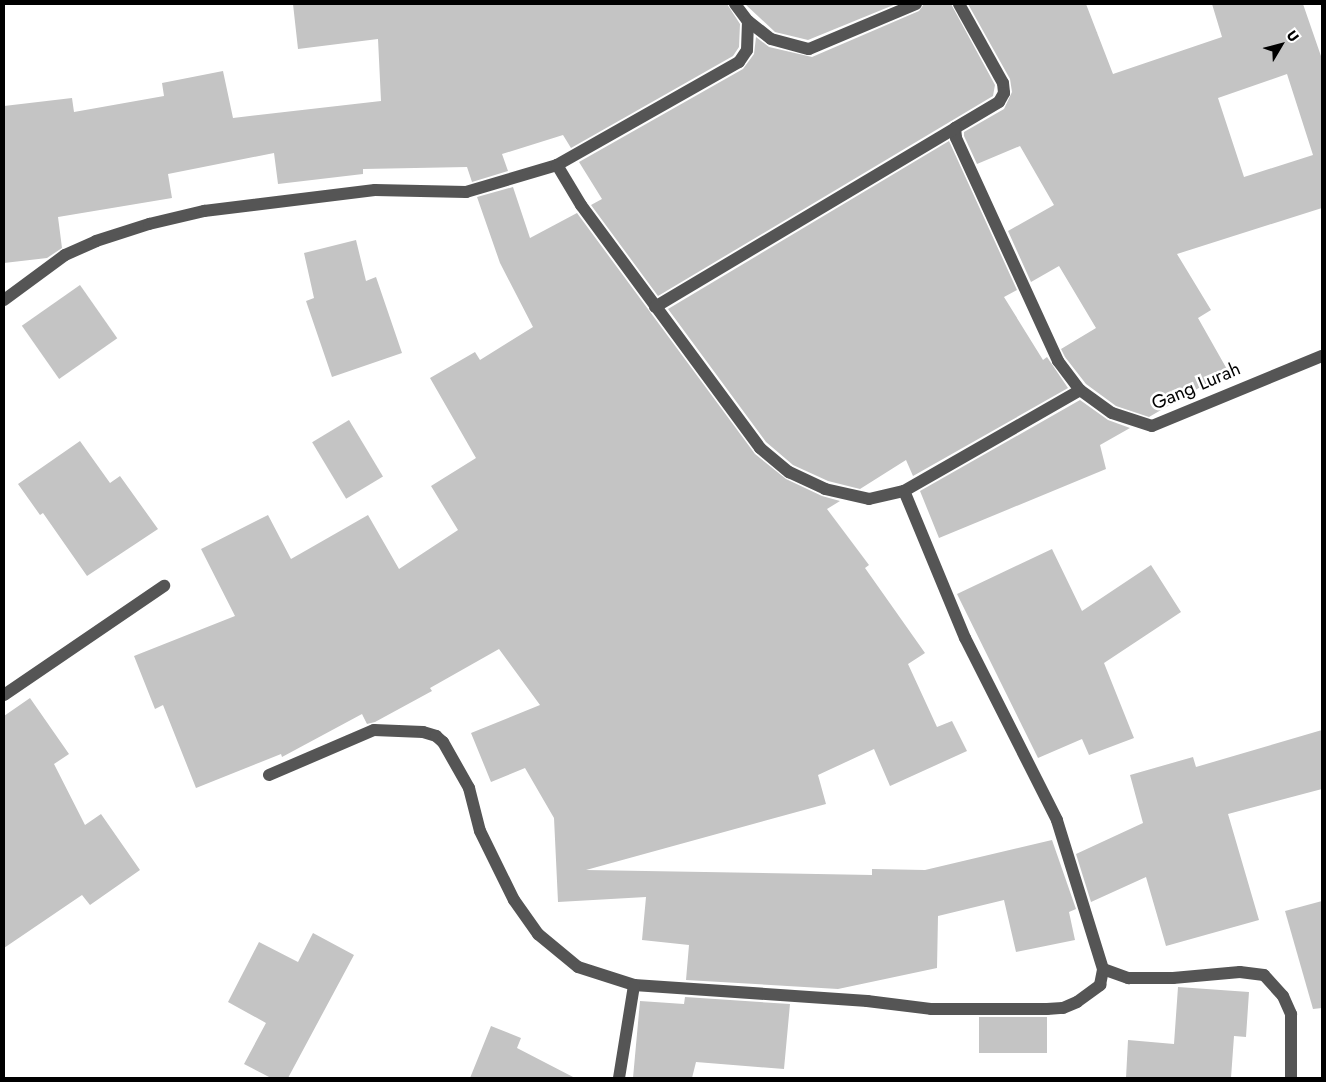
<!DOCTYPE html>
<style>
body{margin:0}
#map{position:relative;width:1326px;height:1082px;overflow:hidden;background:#fff;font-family:Jost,sans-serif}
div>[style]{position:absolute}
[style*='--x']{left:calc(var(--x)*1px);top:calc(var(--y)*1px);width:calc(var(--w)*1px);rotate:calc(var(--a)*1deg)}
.building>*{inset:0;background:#c4c4c4;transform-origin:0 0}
.minor>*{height:12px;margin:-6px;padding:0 6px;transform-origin:6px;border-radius:6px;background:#555}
span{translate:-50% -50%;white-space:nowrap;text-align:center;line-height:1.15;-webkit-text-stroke:5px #fff;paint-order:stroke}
.street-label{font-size:19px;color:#000}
.frame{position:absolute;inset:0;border:5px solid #000;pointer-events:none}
.north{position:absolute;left:1256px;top:20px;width:50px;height:50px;-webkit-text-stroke:4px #fff;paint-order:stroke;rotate:53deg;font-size:14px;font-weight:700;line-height:20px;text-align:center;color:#000}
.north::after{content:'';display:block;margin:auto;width:18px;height:22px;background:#000;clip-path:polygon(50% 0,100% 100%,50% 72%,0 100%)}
</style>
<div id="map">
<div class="building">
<div style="clip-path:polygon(293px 4px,727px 4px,740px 24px,739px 47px,733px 56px,571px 148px,563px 135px,502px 154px,508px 171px,472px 182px,467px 167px,363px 169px,363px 174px,278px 184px,274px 153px,168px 174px,172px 198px,58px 217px,62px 248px,47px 258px,4px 263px,4px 106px,72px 98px,74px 112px,164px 96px,162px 83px,223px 71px,233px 118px,381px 101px,378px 39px,298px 49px)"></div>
<div style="clip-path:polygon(745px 4px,896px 4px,808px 40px,775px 32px)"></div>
<div style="clip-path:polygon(924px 4px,951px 4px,995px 85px,993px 96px,658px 296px,591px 205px,602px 199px,579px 162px,743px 69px,754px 54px,756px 37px,769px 47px,812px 57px,919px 11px)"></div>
<div style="clip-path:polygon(evenodd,968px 4px,1086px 4px,1113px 74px,1222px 37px,1212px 4px,1303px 4px,1322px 59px,1322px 208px,1177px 254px,1211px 310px,1198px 318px,1228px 371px,1149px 417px,1116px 406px,1086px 384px,1065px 357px,1061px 349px,1096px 328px,1059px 266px,1031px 282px,1008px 231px,1054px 205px,1020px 146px,977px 164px,964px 136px,964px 132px,1004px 109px,1012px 92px,1010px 79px,968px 4px,1287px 74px,1313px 155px,1244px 177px,1218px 98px,1287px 74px)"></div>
<div style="clip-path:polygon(949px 141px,1017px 290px,1004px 297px,1043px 360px,1047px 357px,1068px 388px,913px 476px,906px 460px,860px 489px,828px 481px,793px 465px,766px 442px,668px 309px)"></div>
<div style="clip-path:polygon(513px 187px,530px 238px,577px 213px,755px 454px,786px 479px,822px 496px,840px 501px,827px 509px,869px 565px,865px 568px,925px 653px,908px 664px,937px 727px,952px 721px,967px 751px,890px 786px,874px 749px,818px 775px,826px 804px,586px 870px,872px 875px,872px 869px,925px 870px,1052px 840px,1076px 909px,1069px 912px,1075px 940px,1016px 952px,1004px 900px,938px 916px,937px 968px,838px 989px,686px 980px,689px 945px,642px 940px,646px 897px,558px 902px,554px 818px,525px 768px,491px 782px,471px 733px,540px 705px,499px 649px,430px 688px,432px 691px,375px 722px,367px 724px,362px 714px,282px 757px,281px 754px,196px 788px,163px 705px,155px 709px,134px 656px,235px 616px,201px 549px,268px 515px,291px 559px,368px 515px,399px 569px,458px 530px,431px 486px,476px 458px,430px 378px,475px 352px,480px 360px,533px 327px,500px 263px,477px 197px)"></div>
<div style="clip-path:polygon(356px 240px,366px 281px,376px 277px,402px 353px,332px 377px,306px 301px,314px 298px,304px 253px)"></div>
<div style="left:80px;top:285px;width:65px;height:71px;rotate:55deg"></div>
<div style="clip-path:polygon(1080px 400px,1108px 420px,1130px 428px,1100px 445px,1106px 469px,939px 538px,920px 491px)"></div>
<div style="left:349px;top:420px;width:66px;height:43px;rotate:59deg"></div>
<div style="clip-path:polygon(80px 441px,110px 483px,120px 476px,158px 529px,87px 576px,43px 513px,40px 515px,18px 484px)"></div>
<div style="clip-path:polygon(1052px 549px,1082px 611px,1151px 565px,1181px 612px,1104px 663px,1134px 738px,1089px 755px,1082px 739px,1038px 758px,957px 594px)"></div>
<div style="clip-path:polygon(30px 698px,69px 754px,54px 764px,85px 825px,101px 814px,140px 870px,90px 905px,82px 895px,4px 948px,4px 716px)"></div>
<div style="clip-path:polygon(1322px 730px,1322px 789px,1228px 814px,1259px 920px,1166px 946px,1146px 877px,1091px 902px,1076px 854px,1143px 823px,1130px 775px,1193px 757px,1196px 767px)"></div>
<div style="clip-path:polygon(1322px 901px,1322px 1008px,1313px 1009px,1285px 911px)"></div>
<div style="clip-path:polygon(313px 933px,354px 955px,288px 1078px,271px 1078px,244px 1064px,266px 1023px,228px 1002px,259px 942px,298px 962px)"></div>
<div style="clip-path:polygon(1178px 987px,1249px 992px,1246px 1037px,1234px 1036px,1231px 1078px,1126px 1078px,1128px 1040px,1174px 1044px)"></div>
<div style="clip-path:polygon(685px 997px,790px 1004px,784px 1069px,696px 1062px,692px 1078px,633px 1078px,640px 1001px,684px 1004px)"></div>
<div style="left:979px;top:1017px;width:68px;height:36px"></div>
<div style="clip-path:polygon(491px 1026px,521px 1038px,517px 1048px,575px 1078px,470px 1078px)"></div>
</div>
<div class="minor">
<div style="--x:735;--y:4;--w:21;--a:53"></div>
<div style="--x:748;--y:21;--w:29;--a:38"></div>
<div style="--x:771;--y:39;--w:39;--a:15"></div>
<div style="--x:809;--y:49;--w:116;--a:-22.8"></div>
<div style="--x:959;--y:4;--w:90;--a:60.9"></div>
<div style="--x:1003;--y:83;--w:10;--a:84"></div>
<div style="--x:1004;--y:93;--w:10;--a:119"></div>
<div style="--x:999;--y:102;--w:51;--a:149.4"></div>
<div style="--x:955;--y:128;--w:10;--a:84"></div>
<div style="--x:956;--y:138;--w:245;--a:65.4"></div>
<div style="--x:1058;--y:361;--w:36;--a:53"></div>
<div style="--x:1080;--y:390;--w:39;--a:36"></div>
<div style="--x:1112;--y:413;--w:42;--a:18"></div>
<div style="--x:1152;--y:426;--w:184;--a:-22.4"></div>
<div style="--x:557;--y:165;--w:209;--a:-29.5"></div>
<div style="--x:739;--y:62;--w:14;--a:-56"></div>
<div style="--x:747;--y:50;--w:29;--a:-88"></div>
<div style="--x:4;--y:300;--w:76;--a:-36.4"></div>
<div style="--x:65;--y:255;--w:34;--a:-24"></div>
<div style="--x:96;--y:241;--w:56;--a:-17.8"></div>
<div style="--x:149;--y:224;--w:57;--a:-13.3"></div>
<div style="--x:204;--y:211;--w:172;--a:-7"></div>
<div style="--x:375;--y:190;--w:91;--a:1.3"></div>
<div style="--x:466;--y:192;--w:95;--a:-16.5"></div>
<div style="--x:557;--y:165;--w:47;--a:59"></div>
<div style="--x:581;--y:205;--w:302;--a:53.6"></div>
<div style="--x:760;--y:448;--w:38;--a:40"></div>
<div style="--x:789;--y:472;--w:40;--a:25"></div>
<div style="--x:825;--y:489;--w:45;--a:12.8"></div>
<div style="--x:869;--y:499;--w:36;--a:-13"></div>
<div style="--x:904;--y:491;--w:203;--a:-29.8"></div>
<div style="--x:655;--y:307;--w:349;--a:-30.8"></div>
<div style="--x:4;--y:695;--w:194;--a:-34.3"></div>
<div style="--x:269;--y:775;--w:114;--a:-23.2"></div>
<div style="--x:374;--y:730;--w:49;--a:2.3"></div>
<div style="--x:423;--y:732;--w:14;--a:17"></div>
<div style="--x:436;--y:736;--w:9;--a:41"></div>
<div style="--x:443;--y:742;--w:53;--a:60.5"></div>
<div style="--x:469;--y:788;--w:44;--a:75.7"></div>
<div style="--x:480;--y:831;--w:77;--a:63.8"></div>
<div style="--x:514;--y:900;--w:42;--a:54.8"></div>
<div style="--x:538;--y:934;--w:52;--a:39.5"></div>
<div style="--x:578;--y:967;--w:59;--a:17.8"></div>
<div style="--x:634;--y:985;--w:234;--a:3.9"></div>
<div style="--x:867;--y:1001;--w:64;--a:7.1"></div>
<div style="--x:931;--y:1009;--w:116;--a:0"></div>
<div style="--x:1047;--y:1009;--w:16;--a:-4"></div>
<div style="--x:1063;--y:1008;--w:15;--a:-23"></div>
<div style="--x:1077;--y:1002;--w:29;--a:-36"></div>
<div style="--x:1100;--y:985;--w:16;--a:-79"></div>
<div style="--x:1103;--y:969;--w:156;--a:-107.2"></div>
<div style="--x:1057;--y:820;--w:204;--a:-116.8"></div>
<div style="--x:965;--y:638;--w:159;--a:-112.5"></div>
<div style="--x:1103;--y:969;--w:27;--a:20"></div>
<div style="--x:1128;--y:978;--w:45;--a:0"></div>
<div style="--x:1173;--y:978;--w:67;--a:-5.1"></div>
<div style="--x:1240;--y:972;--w:24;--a:7"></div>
<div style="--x:1264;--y:975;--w:28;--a:48"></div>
<div style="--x:1283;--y:996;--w:20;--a:66"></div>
<div style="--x:1291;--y:1014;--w:64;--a:90"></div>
<div style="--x:619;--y:1078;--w:94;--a:-80.8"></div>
</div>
<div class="street-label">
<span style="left:1196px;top:386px;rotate:-23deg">Gang Lurah</span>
</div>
<div class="frame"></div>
<div class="north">U</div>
</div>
